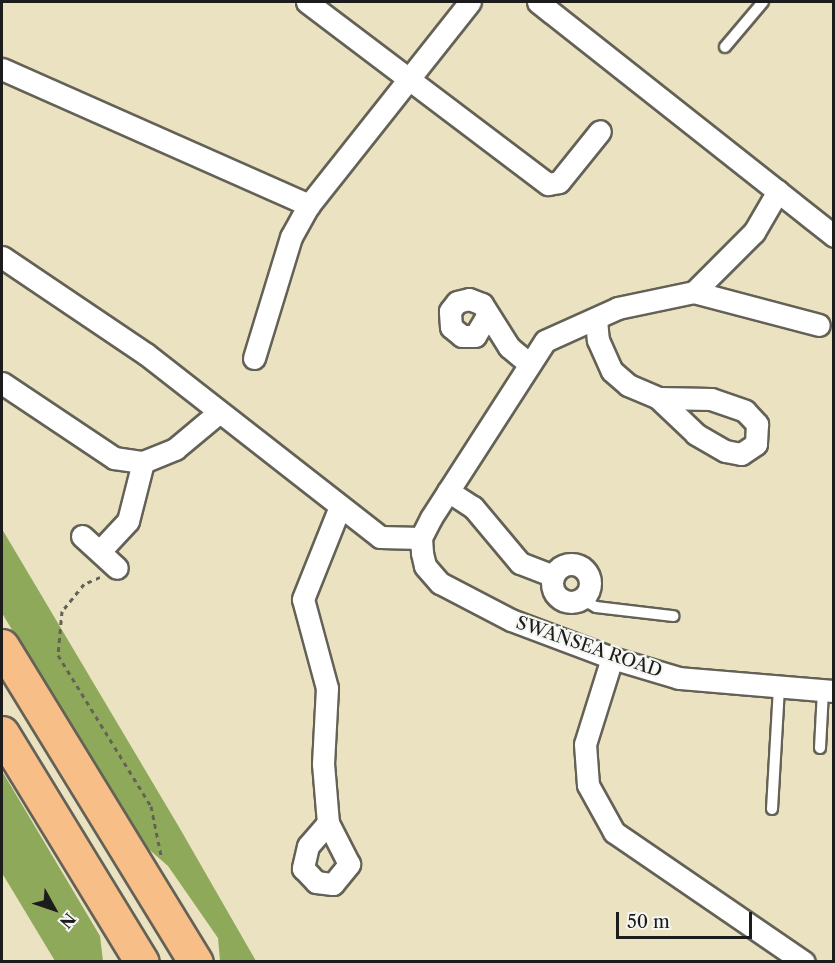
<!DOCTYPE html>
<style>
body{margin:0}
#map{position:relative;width:835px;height:963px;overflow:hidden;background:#eae2c1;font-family:"Libre Caslon Text",serif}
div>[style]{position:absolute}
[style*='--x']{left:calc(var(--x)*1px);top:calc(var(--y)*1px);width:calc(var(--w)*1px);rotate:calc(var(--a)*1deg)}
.forest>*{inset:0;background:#8fa95a}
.path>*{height:3px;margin-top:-1.5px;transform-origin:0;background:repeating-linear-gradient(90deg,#646156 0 4.5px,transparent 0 9px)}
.roads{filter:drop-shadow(2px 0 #646156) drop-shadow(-2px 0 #646156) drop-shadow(0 2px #646156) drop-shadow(0 -2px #646156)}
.service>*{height:10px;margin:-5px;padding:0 5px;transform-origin:5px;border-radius:5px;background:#fff}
.minor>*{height:21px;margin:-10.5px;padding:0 10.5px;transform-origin:10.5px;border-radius:10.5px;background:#fff}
.minor>.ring{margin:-10.5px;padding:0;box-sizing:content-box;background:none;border:21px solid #fff;border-radius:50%}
.primary>*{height:33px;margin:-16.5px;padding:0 16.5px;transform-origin:16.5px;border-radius:16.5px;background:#f7be88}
span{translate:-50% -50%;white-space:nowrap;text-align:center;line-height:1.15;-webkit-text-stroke:4.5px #f6f6f2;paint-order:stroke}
.street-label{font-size:18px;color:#1c1c1c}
.frame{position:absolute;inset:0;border:3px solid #1c1c1c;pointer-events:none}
.north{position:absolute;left:24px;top:879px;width:60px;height:60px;-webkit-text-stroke:4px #f6f6f2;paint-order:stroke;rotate:130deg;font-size:16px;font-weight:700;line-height:24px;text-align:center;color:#1c1c1c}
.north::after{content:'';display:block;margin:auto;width:21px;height:27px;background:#1c1c1c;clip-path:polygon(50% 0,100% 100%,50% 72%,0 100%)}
.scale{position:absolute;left:616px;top:912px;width:136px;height:27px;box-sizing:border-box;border:3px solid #1c1c1c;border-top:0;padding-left:8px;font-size:18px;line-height:21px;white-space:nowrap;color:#1c1c1c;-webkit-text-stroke:4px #f6f6f2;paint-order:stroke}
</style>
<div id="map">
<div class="forest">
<div style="clip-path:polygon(2px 529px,179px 827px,256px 961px,220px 961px,218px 938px,168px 866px,137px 839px,2px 613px)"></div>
<div style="clip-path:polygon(2px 771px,100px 936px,103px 961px,55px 961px,2px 873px)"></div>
</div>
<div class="path">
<div style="--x:100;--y:577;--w:17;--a:156"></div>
<div style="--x:84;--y:584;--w:35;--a:129"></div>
<div style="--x:62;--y:611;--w:44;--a:95.2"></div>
<div style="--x:58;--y:655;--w:177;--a:58.4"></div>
<div style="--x:151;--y:806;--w:50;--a:78.5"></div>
</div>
<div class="roads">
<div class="service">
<div style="--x:725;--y:47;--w:59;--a:-49.8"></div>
<div style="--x:582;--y:599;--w:16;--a:30"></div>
<div style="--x:596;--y:607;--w:78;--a:6.7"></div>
<div style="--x:820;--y:748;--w:58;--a:-87"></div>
<div style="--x:772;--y:809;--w:121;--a:-86.7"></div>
</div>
<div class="minor">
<div style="--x:307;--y:2;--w:302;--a:37.1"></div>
<div style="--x:548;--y:184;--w:11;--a:-10"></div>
<div style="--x:559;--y:182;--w:65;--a:-51.2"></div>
<div style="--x:538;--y:2;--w:377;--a:38.3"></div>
<div style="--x:2;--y:69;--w:336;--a:23.9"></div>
<div style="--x:778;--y:191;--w:48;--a:120.3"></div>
<div style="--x:754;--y:232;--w:85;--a:135"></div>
<div style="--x:694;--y:292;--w:78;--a:168.1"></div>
<div style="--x:618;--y:308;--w:80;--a:155.7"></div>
<div style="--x:545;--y:341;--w:211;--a:122.8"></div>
<div style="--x:431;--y:518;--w:22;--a:117"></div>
<div style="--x:421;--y:538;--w:15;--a:86"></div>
<div style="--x:422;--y:553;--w:13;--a:77"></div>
<div style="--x:425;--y:566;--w:23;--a:49"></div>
<div style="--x:440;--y:583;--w:80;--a:27.5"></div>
<div style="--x:511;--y:620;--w:108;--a:20.6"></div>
<div style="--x:612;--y:658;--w:70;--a:16.6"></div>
<div style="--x:679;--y:678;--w:156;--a:4.8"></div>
<div style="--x:2;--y:257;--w:174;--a:34"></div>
<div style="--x:146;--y:354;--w:297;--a:38"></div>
<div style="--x:380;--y:537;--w:41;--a:1.4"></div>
<div style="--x:694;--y:292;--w:129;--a:14.8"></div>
<div style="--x:487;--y:316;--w:23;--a:121"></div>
<div style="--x:475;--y:336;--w:13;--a:180"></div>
<div style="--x:462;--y:336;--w:14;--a:-141"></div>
<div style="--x:451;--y:327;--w:16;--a:-94"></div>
<div style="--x:450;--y:311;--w:11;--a:-52"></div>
<div style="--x:457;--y:302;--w:12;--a:-14"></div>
<div style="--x:469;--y:299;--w:14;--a:21"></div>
<div style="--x:482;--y:304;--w:51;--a:57.9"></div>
<div style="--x:509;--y:347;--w:25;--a:40"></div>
<div style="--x:596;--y:319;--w:21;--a:85"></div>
<div style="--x:598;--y:340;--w:34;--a:66"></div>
<div style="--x:612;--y:371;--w:21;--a:41"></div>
<div style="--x:628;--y:385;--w:33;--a:23"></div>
<div style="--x:658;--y:398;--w:53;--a:1.1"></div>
<div style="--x:711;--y:399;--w:36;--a:19"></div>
<div style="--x:745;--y:411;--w:18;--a:47"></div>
<div style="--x:757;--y:424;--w:20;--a:93"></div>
<div style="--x:756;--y:444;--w:18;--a:146"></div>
<div style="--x:741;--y:454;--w:16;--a:-169"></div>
<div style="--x:725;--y:451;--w:34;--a:-150"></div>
<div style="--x:696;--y:434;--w:52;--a:-136.5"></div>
<div style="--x:254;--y:358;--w:127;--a:-73"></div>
<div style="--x:291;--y:237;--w:37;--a:-61"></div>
<div style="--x:309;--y:205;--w:259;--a:-51.6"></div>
<div style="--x:2;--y:383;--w:135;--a:33.8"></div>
<div style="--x:114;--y:458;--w:29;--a:8"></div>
<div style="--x:143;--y:462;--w:35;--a:-22"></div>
<div style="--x:175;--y:449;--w:56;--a:-39.9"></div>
<div style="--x:448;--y:491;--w:30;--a:33"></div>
<div style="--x:473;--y:507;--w:73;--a:50"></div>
<div style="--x:520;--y:563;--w:34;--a:21"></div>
<div style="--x:82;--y:536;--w:47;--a:42.4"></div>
<div style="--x:100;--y:551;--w:41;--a:-47"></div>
<div style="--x:128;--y:521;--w:61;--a:-75.7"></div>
<div class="ring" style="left:552px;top:564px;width:17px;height:17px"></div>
<div style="--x:612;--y:658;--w:90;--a:107.4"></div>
<div style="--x:585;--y:744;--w:41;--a:85.8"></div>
<div style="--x:588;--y:785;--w:54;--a:61"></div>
<div style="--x:614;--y:832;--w:230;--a:34.4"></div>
<div style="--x:328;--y:823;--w:30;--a:131"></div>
<div style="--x:308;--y:846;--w:23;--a:103"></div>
<div style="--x:303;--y:868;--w:19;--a:47"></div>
<div style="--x:316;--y:882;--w:17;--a:7"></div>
<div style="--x:333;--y:884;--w:26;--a:-51"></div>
<div style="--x:349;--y:864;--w:46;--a:-117.1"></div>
<div style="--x:328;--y:823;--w:59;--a:-94.8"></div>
<div style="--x:323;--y:764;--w:76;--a:-87"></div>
<div style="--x:327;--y:688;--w:92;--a:-105.1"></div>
<div style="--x:303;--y:599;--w:97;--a:-68.2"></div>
</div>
<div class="primary">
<div style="--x:2;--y:646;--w:371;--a:58.5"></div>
<div style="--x:2;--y:733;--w:268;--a:58.6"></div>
</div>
</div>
<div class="street-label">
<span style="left:589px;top:647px;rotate:19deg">SWANSEA ROAD</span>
</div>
<div class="frame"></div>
<div class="north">N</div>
<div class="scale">50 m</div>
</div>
